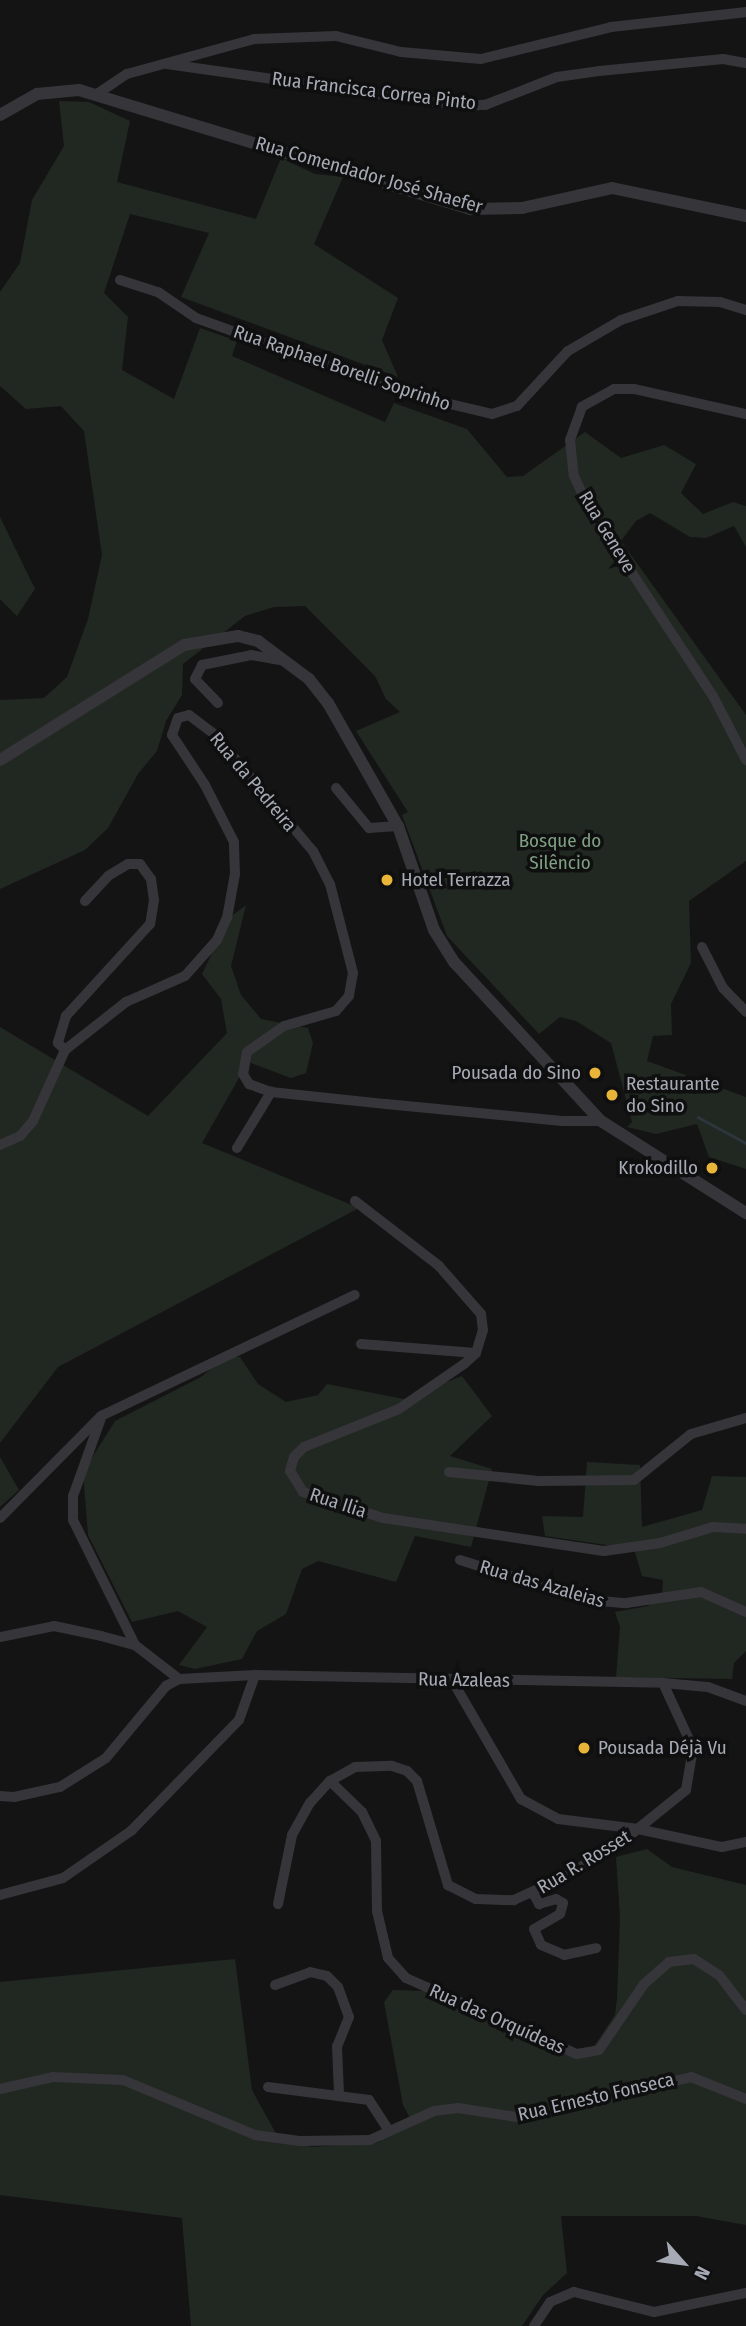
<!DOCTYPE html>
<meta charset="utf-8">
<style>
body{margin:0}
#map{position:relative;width:746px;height:2326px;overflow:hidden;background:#141415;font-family:"Fira Sans Condensed",sans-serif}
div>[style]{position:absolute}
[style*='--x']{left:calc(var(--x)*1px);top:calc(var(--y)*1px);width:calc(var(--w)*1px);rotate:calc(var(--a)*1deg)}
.green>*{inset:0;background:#202821}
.stream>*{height:2.5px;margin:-1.25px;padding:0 1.25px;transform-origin:1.25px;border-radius:1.25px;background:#2e363d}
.minor>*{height:10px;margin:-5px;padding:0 5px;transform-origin:5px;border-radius:5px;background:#35353a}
.tertiary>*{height:12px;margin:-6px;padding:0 6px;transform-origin:6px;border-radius:6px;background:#35353a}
.dots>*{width:19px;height:19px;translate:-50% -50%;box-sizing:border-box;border:4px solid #0f0f10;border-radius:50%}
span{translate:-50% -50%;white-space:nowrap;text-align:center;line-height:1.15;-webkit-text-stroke:7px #0f0f10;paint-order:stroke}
.street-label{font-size:19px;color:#a6aab5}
.park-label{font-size:19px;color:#7e9f81}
.poi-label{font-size:19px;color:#a6aab5}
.left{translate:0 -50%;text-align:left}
.right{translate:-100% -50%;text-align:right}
.north{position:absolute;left:648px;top:2228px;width:70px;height:70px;-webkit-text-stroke:5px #0f0f10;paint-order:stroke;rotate:118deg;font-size:19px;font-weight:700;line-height:28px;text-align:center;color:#a6aab5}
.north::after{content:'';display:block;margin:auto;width:24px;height:32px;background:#a6aab5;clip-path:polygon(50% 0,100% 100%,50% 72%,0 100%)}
</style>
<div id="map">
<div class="green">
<div style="clip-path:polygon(59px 101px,89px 102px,130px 121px,117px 182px,256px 219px,281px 158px,315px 174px,343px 177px,314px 244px,398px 298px,382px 340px,398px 377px,181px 297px,209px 233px,130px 214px,104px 293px,128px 317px,122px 370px,174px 399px,200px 328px,237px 341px,232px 356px,385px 422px,394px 403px,467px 429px,507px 477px,523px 476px,585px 432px,621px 458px,664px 445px,696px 464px,681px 493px,703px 514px,733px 502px,746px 506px,746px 547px,734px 526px,706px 538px,690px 537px,650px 513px,636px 521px,621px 541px,746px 715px,746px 861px,689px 901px,691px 963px,671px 1004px,672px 1035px,653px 1036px,647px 1061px,746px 1097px,746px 1169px,709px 1157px,697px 1124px,656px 1134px,627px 1127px,632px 1122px,611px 1043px,576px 1021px,560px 1017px,539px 1034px,447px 936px,402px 815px,408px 812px,356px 731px,400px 712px,386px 699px,375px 676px,305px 606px,274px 607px,245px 616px,183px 664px,182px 695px,166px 721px,157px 751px,138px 774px,108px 828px,85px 850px,0 889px,0 700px,44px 698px,67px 677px,88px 619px,102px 555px,84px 431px,61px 406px,26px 409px,0 386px,0 292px,20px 263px,32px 200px,64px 146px)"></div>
<div style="clip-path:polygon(0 517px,35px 589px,17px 616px,0 599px)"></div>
<div style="clip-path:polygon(246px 905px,231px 966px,241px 995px,261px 1019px,308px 1028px,313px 1043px,306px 1073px,291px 1078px,248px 1062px,202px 1143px,359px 1208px,58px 1367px,0 1443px,0 1027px,148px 1116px,227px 1033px,221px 999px,202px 974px,229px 918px)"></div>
<div style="clip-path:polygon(225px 1357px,240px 1357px,258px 1384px,286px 1402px,318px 1395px,327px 1384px,404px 1399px,462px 1376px,492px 1416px,450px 1456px,492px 1469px,471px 1547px,415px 1536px,396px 1582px,318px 1561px,302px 1569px,286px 1614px,257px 1631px,242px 1659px,195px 1669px,179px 1665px,207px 1627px,178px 1611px,132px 1622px,88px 1535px,83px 1472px,115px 1421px,201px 1377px)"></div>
<div style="clip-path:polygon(0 1457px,19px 1490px,0 1507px)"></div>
<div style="clip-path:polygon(587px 1462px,640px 1465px,642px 1527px,702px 1510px,712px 1476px,746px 1477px,746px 1651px,734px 1663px,732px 1679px,616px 1677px,620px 1627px,615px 1612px,648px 1606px,662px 1596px,663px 1580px,642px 1576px,634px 1549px,545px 1536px,542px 1516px,583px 1517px)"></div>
<div style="clip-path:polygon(647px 1849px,672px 1867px,746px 1885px,746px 2225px,696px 2216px,561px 2216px,567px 2273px,543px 2295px,522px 2326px,191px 2326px,182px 2218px,0 2195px,0 1982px,235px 1959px,252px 2090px,279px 2139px,312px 2147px,377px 2143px,411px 2120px,403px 2105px,384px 2002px,393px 1990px,425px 1991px,589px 2054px,615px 2015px,617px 1999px,620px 1918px,616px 1857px)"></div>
</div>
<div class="stream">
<div style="--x:698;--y:1117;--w:55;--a:28.4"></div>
</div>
<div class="minor">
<div style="--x:167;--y:64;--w:299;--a:8.1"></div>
<div style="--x:463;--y:106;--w:22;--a:-3"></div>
<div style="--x:485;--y:105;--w:77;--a:-21.3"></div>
<div style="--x:557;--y:77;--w:42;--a:-8.1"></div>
<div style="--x:599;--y:71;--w:125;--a:-5.5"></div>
<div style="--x:723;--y:59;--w:23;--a:10"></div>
<div style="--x:97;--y:94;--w:36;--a:-34"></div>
<div style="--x:127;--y:74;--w:132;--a:-15.4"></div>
<div style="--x:254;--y:39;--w:82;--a:-2.1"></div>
<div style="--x:336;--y:36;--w:67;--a:13.8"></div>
<div style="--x:401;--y:52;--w:80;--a:5"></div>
<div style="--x:481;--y:59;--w:134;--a:-13.8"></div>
<div style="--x:611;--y:27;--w:136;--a:-6.3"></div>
<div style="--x:120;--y:280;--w:40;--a:18"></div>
<div style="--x:158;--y:292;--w:46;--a:34.4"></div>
<div style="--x:196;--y:318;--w:225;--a:19.7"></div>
<div style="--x:408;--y:394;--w:86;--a:13.4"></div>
<div style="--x:492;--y:414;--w:26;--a:-18"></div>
<div style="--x:517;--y:406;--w:75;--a:-47.2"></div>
<div style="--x:568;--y:351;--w:61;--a:-30.3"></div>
<div style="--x:621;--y:320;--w:60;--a:-18.4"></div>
<div style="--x:678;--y:301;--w:42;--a:1.4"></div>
<div style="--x:720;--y:302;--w:27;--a:17"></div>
<div style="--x:746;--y:414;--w:115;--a:-167.4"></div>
<div style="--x:634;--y:389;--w:20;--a:180"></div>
<div style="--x:614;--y:389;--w:37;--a:151"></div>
<div style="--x:582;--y:407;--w:35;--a:110"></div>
<div style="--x:570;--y:440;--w:36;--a:84"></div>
<div style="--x:574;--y:476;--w:33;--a:65"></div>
<div style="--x:588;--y:506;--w:227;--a:56.7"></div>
<div style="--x:713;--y:696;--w:72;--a:62.7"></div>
<div style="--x:218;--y:703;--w:33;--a:-134"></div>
<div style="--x:195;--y:679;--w:16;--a:-63"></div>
<div style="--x:202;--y:665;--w:50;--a:-11.5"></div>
<div style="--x:251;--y:655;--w:35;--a:10"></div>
<div style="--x:336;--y:788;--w:52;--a:50.5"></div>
<div style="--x:369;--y:828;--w:29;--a:-4"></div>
<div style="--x:85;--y:901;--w:34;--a:-47"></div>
<div style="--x:108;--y:876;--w:23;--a:-31"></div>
<div style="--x:128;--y:864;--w:12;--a:0"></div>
<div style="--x:140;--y:864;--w:19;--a:54"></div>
<div style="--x:151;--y:879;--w:21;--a:82"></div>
<div style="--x:154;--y:900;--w:24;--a:99"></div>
<div style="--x:150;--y:924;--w:125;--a:132.4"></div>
<div style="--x:66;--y:1016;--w:28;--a:107"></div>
<div style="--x:58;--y:1043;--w:10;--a:45"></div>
<div style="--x:65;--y:1050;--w:78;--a:-38.2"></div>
<div style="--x:126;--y:1002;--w:64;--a:-23.8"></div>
<div style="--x:185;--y:976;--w:48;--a:-48.4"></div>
<div style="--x:217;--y:940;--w:24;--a:-66"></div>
<div style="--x:227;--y:918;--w:45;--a:-79.7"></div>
<div style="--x:235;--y:874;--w:32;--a:-92"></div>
<div style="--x:234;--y:842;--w:64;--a:-117"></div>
<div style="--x:205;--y:785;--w:60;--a:-123.4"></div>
<div style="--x:172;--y:735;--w:18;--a:-71"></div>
<div style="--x:178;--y:718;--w:11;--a:-15"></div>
<div style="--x:189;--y:715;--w:31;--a:37"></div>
<div style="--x:214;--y:734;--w:153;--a:49.8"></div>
<div style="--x:313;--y:851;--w:37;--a:63"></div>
<div style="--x:330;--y:884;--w:92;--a:75.5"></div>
<div style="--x:353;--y:973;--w:23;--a:100"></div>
<div style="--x:349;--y:996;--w:20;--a:131"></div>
<div style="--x:336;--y:1011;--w:54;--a:163.9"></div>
<div style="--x:284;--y:1026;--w:45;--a:144.9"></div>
<div style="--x:247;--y:1052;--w:22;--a:100"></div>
<div style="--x:243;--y:1074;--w:12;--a:59"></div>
<div style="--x:249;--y:1084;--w:23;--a:20"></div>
<div style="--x:271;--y:1092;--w:116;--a:6"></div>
<div style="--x:386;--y:1104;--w:177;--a:5.5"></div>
<div style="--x:562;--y:1121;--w:39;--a:0"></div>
<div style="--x:702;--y:947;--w:46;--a:62.9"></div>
<div style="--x:723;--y:988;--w:33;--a:46"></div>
<div style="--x:0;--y:1145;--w:22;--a:-24"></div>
<div style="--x:20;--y:1136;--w:20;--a:-49"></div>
<div style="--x:33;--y:1121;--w:78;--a:-65.7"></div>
<div style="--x:237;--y:1148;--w:66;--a:-58.7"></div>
<div style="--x:355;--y:1201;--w:106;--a:37.7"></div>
<div style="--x:439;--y:1266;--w:64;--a:48.8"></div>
<div style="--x:481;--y:1314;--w:16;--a:83"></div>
<div style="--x:483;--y:1330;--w:24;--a:107"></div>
<div style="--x:476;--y:1353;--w:16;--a:137"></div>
<div style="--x:464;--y:1364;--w:79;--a:145.3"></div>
<div style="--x:399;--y:1409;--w:102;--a:158.2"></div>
<div style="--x:304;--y:1447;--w:14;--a:135"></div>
<div style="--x:294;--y:1457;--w:15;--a:106"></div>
<div style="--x:290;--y:1471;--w:25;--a:58"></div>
<div style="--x:303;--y:1492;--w:84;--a:18"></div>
<div style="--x:383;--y:1518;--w:223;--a:8.5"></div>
<div style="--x:604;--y:1551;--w:57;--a:-8.1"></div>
<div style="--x:660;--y:1543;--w:55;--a:-16.8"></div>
<div style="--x:713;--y:1527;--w:33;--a:3"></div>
<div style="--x:361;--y:1344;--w:115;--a:4.5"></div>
<div style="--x:101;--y:1418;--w:83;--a:109.7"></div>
<div style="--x:73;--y:1496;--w:24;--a:90"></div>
<div style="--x:73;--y:1520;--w:140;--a:63.6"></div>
<div style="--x:449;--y:1472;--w:90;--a:5.7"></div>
<div style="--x:539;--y:1481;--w:95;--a:-0.6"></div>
<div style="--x:634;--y:1480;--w:73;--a:-38.9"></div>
<div style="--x:691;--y:1434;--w:57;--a:-16.2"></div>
<div style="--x:0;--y:1518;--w:144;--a:-45.3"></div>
<div style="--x:101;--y:1416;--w:281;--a:-25.5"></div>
<div style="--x:460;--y:1560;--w:134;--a:17.4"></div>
<div style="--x:588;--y:1600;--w:38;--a:5"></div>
<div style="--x:626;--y:1603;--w:76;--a:-8.3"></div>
<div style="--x:701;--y:1592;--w:49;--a:24"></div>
<div style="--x:0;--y:1637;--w:55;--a:-11.5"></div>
<div style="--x:54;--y:1626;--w:48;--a:12"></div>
<div style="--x:101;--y:1636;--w:35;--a:15"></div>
<div style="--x:135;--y:1645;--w:56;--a:37.7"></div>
<div style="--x:452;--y:1680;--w:138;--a:59.9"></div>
<div style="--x:521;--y:1799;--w:42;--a:28.4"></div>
<div style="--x:558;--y:1819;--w:81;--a:7.1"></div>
<div style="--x:638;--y:1829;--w:86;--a:12.1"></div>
<div style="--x:722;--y:1847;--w:25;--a:-12"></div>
<div style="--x:330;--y:1781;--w:45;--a:44.1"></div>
<div style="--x:362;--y:1812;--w:32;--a:64"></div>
<div style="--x:376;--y:1841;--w:70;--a:89.2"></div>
<div style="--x:377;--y:1911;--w:48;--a:76.8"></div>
<div style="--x:388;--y:1958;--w:27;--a:48"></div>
<div style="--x:406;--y:1978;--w:187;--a:24"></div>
<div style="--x:577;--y:2054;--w:22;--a:-10"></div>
<div style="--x:599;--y:2050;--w:80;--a:-55.7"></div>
<div style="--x:644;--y:1984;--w:33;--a:-41"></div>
<div style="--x:669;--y:1962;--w:25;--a:-7"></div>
<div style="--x:694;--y:1959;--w:30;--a:33"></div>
<div style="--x:719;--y:1975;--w:44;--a:52.4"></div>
<div style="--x:0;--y:1796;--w:14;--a:4"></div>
<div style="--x:14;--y:1797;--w:47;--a:-12.3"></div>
<div style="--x:60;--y:1787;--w:54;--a:-32.2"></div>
<div style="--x:106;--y:1758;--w:94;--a:-50.2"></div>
<div style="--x:166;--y:1686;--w:15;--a:-28"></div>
<div style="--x:179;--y:1679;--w:76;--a:-3"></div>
<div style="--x:255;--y:1675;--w:408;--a:1.1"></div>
<div style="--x:663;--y:1683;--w:45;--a:5.1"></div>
<div style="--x:708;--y:1687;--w:40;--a:20.2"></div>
<div style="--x:533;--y:1893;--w:13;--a:61"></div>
<div style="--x:539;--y:1904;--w:18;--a:-16"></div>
<div style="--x:556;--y:1899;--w:8;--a:30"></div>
<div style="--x:563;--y:1903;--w:11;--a:105"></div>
<div style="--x:560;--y:1914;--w:30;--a:150"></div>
<div style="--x:534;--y:1929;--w:17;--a:66"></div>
<div style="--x:541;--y:1945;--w:25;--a:23"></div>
<div style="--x:564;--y:1955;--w:33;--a:-12"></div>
<div style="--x:0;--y:1895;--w:65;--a:-15.1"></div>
<div style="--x:63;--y:1878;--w:83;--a:-34.7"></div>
<div style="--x:131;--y:1831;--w:155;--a:-45.8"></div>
<div style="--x:239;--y:1720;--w:48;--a:-70.4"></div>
<div style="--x:278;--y:1904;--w:70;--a:-78.5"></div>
<div style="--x:292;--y:1835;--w:37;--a:-61"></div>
<div style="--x:310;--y:1803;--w:30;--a:-48"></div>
<div style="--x:330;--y:1781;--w:29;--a:-29"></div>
<div style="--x:355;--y:1767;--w:37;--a:-2"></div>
<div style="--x:392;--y:1766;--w:16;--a:18"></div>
<div style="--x:407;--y:1771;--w:14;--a:45"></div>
<div style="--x:417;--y:1781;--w:109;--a:73.4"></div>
<div style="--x:448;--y:1885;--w:31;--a:27"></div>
<div style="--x:476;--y:1899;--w:38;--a:2"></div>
<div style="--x:514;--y:1900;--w:57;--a:-24.8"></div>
<div style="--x:566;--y:1876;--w:68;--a:-31.8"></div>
<div style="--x:624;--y:1840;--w:80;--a:-38.9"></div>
<div style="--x:686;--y:1790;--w:43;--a:-80.5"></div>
<div style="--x:693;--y:1748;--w:72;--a:-114.8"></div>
<div style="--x:275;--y:1985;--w:37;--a:-20"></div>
<div style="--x:310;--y:1972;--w:17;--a:13"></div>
<div style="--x:327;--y:1976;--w:16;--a:45"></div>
<div style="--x:338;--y:1987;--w:32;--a:70"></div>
<div style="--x:349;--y:2017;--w:31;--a:112"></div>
<div style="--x:337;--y:2046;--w:48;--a:87.6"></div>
<div style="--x:268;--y:2087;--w:102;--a:7.3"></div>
<div style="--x:369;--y:2100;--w:37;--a:57"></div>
<div style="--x:0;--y:2089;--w:54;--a:-12.8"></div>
<div style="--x:53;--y:2077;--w:70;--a:2.5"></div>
<div style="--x:123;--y:2080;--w:143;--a:22.6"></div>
<div style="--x:255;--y:2135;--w:45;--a:7.6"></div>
<div style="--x:300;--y:2141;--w:70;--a:-0.8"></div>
<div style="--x:370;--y:2140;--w:70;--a:-24.4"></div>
<div style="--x:434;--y:2111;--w:24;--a:-7"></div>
<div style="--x:458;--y:2108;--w:60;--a:8.7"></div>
<div style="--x:517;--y:2117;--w:179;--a:-12.9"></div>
<div style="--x:691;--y:2077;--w:59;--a:21.8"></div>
<div style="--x:534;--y:2326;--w:29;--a:-56"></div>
<div style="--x:550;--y:2302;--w:26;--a:-23"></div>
<div style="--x:574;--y:2292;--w:82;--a:14"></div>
<div style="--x:654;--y:2312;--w:94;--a:-11.7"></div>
</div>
<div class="tertiary">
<div style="--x:0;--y:115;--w:43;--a:-29.6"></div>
<div style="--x:37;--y:94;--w:42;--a:-5.4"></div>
<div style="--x:79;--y:90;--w:410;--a:16.9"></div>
<div style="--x:471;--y:209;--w:51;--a:-1.1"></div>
<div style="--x:522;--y:208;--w:92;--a:-12.5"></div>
<div style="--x:612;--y:188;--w:137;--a:11.8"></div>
<div style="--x:0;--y:760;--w:217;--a:-32"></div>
<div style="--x:184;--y:645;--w:55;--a:-9.5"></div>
<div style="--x:238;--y:636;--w:21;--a:14"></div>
<div style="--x:258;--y:641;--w:64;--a:36.7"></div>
<div style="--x:309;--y:679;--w:31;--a:52"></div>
<div style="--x:328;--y:703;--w:142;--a:60.4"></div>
<div style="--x:398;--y:826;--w:110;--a:70.9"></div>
<div style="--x:434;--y:930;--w:39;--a:58"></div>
<div style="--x:455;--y:963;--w:215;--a:47.3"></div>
<div style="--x:601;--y:1121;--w:172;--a:32.4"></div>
</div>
<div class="dots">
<div style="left:387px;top:880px;background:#e8b539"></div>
<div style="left:595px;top:1073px;background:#e8b539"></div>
<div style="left:612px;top:1095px;background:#e8b539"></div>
<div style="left:712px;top:1168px;background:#e8b539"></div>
<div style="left:584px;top:1748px;background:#e8b539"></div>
</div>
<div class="street-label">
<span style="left:374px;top:91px;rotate:7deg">Rua Francisca Correa Pinto</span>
<span style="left:369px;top:175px;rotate:16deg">Rua Comendador José Shaefer</span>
<span style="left:342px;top:368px;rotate:19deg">Rua Raphael Borelli Soprinho</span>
<span style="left:607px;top:532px;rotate:59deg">Rua Geneve</span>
<span style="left:253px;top:782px;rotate:50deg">Rua da Pedreira</span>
<span style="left:338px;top:1503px;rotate:18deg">Rua Ilia</span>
<span style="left:542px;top:1584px;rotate:16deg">Rua das Azaleias</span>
<span style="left:464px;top:1680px;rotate:1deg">Rua Azaleas</span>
<span style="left:584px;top:1862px;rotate:-31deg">Rua R. Rosset</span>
<span style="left:497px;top:2019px;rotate:24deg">Rua das Orquídeas</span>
<span style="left:596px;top:2097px;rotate:-13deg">Rua Ernesto Fonseca</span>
</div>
<div class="park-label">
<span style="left:560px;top:852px">Bosque do<br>Silêncio</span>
</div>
<div class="poi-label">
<span class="left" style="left:401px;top:880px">Hotel Terrazza</span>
<span class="right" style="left:581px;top:1073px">Pousada do Sino</span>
<span class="left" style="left:626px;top:1095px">Restaurante<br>do Sino</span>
<span class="right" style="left:698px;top:1168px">Krokodillo</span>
<span class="left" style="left:598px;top:1748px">Pousada Déjà Vu</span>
</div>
<div class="north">N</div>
</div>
